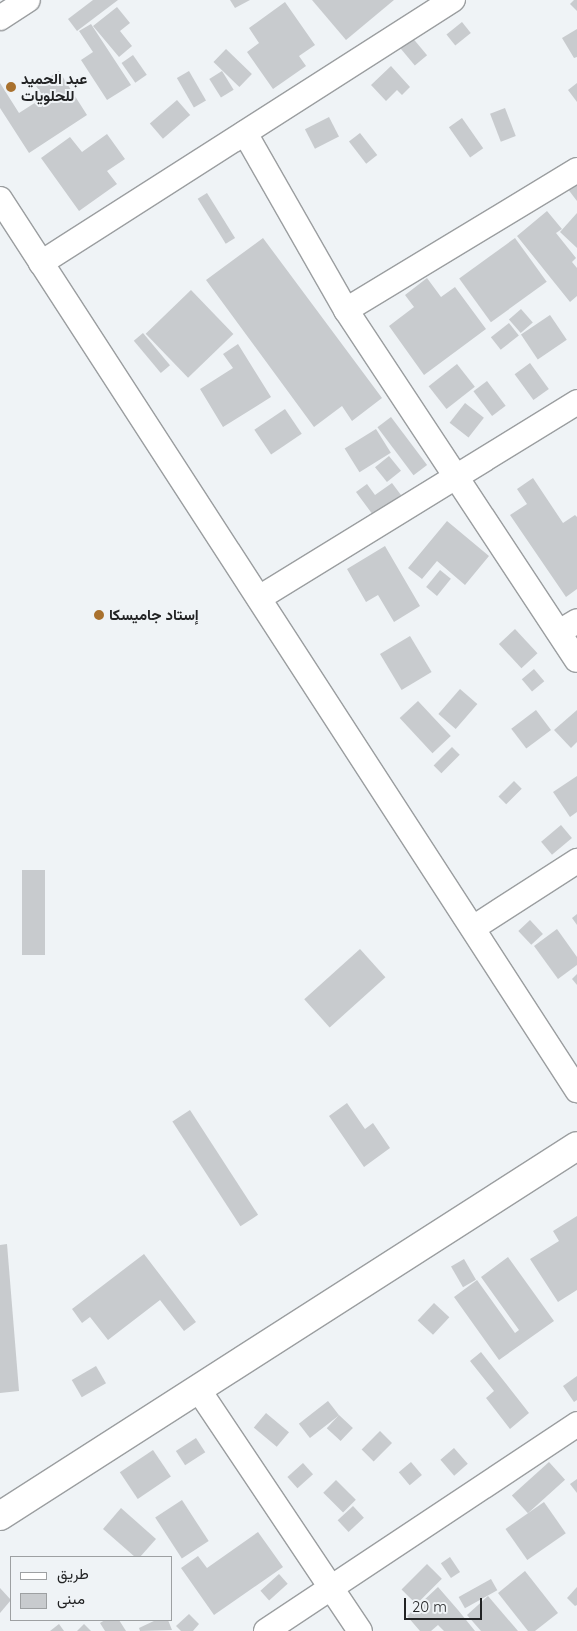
<!DOCTYPE html>
<meta charset="utf-8">
<style>
body{margin:0}
#map{position:relative;width:577px;height:1631px;overflow:hidden;background:#eff3f6;font-family:Quicksand,Vazirmatn,sans-serif}
div>[style]{position:absolute}
[style*='--x']{left:calc(var(--x)*1px);top:calc(var(--y)*1px);width:calc(var(--w)*1px);rotate:calc(var(--a)*1deg)}
.building>*{inset:0;background:#c8cbce;transform-origin:0 0}
.roads{filter:drop-shadow(1px 0 #9b9ea0) drop-shadow(-1px 0 #9b9ea0) drop-shadow(0 1px #9b9ea0) drop-shadow(0 -1px #9b9ea0)}
.street>*{height:24px;margin:-12px;padding:0 12px;transform-origin:12px;border-radius:12px;background:#fff}
.secondary>*{height:28px;margin:-14px;padding:0 14px;transform-origin:14px;border-radius:14px;background:#fff}
.dots>*{width:14px;height:14px;translate:-50% -50%;box-sizing:border-box;border:2px solid #eff3f6;border-radius:50%}
span{translate:-50% -50%;white-space:nowrap;text-align:center;line-height:1.15;-webkit-text-stroke:4px #eff3f6;paint-order:stroke}
.poi-label{font-size:15px;color:#222324;font-weight:700}
.left{translate:0 -50%;text-align:left}
.legend{position:absolute;left:10px;top:1556px;width:162px;height:65px;box-sizing:border-box;background:#eff3f6;border:1px solid #9da0a2;margin:0;padding:6px 9px;list-style:none;font-size:15px;color:#222324}
.legend li{display:flex;align-items:center;gap:10px;height:25px}
.legend b{width:25px;border:1px solid #9da0a2}
.scale{position:absolute;left:404px;top:1598px;width:78px;height:22px;box-sizing:border-box;border:2px solid #222324;border-top:0;padding-left:6px;font-size:15px;line-height:18px;white-space:nowrap;color:#222324;-webkit-text-stroke:4px #eff3f6;paint-order:stroke}
</style>
<div id="map">
<div class="building">
<div style="clip-path:polygon(93px 0,118px 0,77px 31px,68px 19px)"></div>
<div style="clip-path:polygon(230px 0,250px 0,235px 8px)"></div>
<div style="clip-path:polygon(312px 0,394px 0,346px 40px)"></div>
<div style="clip-path:polygon(574px 0,577px 0,577px 11px,570px 4px)"></div>
<div style="clip-path:polygon(285px 2px,315px 45px,299px 56px,306px 66px,273px 89px,247px 52px,259px 43px,249px 28px)"></div>
<div style="clip-path:polygon(117px 7px,130px 23px,120px 31px,132px 46px,119px 57px,93px 26px)"></div>
<div style="left:462px;top:22px;width:14px;height:20px;rotate:51deg"></div>
<div style="clip-path:polygon(91px 24px,131px 85px,107px 100px,81px 60px,93px 52px,79px 31px)"></div>
<div style="clip-path:polygon(577px 29px,577px 57px,574px 58px,562px 38px)"></div>
<div style="left:411px;top:36px;width:25px;height:16px;rotate:50deg"></div>
<div style="left:226px;top:49px;width:36px;height:18px;rotate:44deg"></div>
<div style="left:133px;top:55px;width:24px;height:14px;rotate:55deg"></div>
<div style="clip-path:polygon(391px 66px,410px 87px,402px 95px,397px 90px,386px 101px,371px 85px)"></div>
<div style="clip-path:polygon(59px 71px,87px 115px,29px 153px,0 108px,0 83px,19px 113px,44px 97px,36px 86px)"></div>
<div style="left:189px;top:71px;width:34px;height:14px;rotate:60deg"></div>
<div style="left:222px;top:71px;width:22px;height:15px;rotate:58deg"></div>
<div style="clip-path:polygon(577px 83px,577px 102px,568px 90px)"></div>
<div style="left:177px;top:100px;width:20px;height:36px;rotate:49deg"></div>
<div style="left:505px;top:108px;width:30px;height:16px;rotate:69deg"></div>
<div style="left:329px;top:117px;width:22px;height:27px;rotate:63deg"></div>
<div style="left:462px;top:118px;width:37px;height:16px;rotate:55deg"></div>
<div style="left:360px;top:133px;width:28px;height:14px;rotate:52deg"></div>
<div style="clip-path:polygon(107px 134px,125px 159px,107px 171px,117px 184px,79px 211px,41px 158px,70px 137px,82px 152px)"></div>
<div style="clip-path:polygon(577px 181px,577px 201px,567px 188px)"></div>
<div style="left:207px;top:193px;width:53px;height:11px;rotate:58deg"></div>
<div style="clip-path:polygon(547px 211px,562px 229px,556px 233px,576px 258px,572px 262px,577px 268px,577px 296px,570px 302px,517px 236px)"></div>
<div style="clip-path:polygon(577px 213px,577px 248px,560px 232px)"></div>
<div style="clip-path:polygon(263px 238px,382px 398px,352px 421px,342px 406px,314px 427px,206px 280px)"></div>
<div style="left:515px;top:238px;width:54px;height:69px;rotate:54deg"></div>
<div style="clip-path:polygon(427px 278px,441px 297px,455px 287px,486px 329px,424px 375px,389px 326px,414px 307px,405px 295px)"></div>
<div style="left:191px;top:290px;width:61px;height:63px;rotate:46deg"></div>
<div style="left:521px;top:309px;width:18px;height:16px;rotate:49deg"></div>
<div style="left:550px;top:315px;width:30px;height:35px;rotate:56deg"></div>
<div style="left:509px;top:323px;width:16px;height:23px;rotate:52deg"></div>
<div style="left:143px;top:333px;width:42px;height:12px;rotate:50deg"></div>
<div style="clip-path:polygon(238px 344px,271px 397px,223px 427px,200px 389px,233px 368px,223px 354px)"></div>
<div style="left:530px;top:363px;width:32px;height:19px;rotate:54deg"></div>
<div style="left:457px;top:364px;width:29px;height:36px;rotate:52deg"></div>
<div style="left:487px;top:381px;width:31px;height:17px;rotate:53deg"></div>
<div style="left:465px;top:403px;width:24px;height:25px;rotate:38deg"></div>
<div style="left:285px;top:409px;width:30px;height:37px;rotate:56deg"></div>
<div style="left:391px;top:417px;width:60px;height:17px;rotate:53deg"></div>
<div style="left:376px;top:429px;width:28px;height:37px;rotate:58deg"></div>
<div style="left:389px;top:456px;width:19px;height:18px;rotate:51deg"></div>
<div style="clip-path:polygon(533px 478px,563px 523px,575px 515px,577px 517px,577px 589px,566px 597px,510px 515px,527px 504px,517px 489px)"></div>
<div style="clip-path:polygon(392px 483px,401px 495px,373px 515px,356px 492px,367px 484px,375px 495px)"></div>
<div style="clip-path:polygon(447px 521px,489px 556px,465px 585px,437px 561px,422px 579px,408px 568px)"></div>
<div style="clip-path:polygon(385px 546px,420px 606px,394px 622px,378px 595px,366px 602px,347px 569px)"></div>
<div style="left:440px;top:570px;width:14px;height:22px;rotate:39deg"></div>
<div style="left:515px;top:629px;width:33px;height:22px;rotate:47deg"></div>
<div style="left:410px;top:636px;width:42px;height:35px;rotate:59deg"></div>
<div style="left:534px;top:669px;width:16px;height:16px;rotate:50deg"></div>
<div style="left:460px;top:689px;width:23px;height:33px;rotate:41deg"></div>
<div style="left:418px;top:701px;width:48px;height:25px;rotate:47deg"></div>
<div style="left:536px;top:710px;width:25px;height:31px;rotate:53deg"></div>
<div style="clip-path:polygon(577px 710px,577px 742px,571px 748px,554px 730px)"></div>
<div style="left:452px;top:747px;width:11px;height:26px;rotate:45deg"></div>
<div style="clip-path:polygon(577px 776px,577px 812px,570px 817px,553px 792px)"></div>
<div style="left:514px;top:781px;width:11px;height:22px;rotate:45deg"></div>
<div style="left:561px;top:825px;width:17px;height:26px;rotate:50deg"></div>
<div style="left:22px;top:870px;width:23px;height:85px"></div>
<div style="clip-path:polygon(577px 914px,577px 925px,572px 918px)"></div>
<div style="left:530px;top:920px;width:19px;height:16px;rotate:47deg"></div>
<div style="clip-path:polygon(557px 929px,577px 957px,577px 965px,558px 979px,534px 946px)"></div>
<div style="left:360px;top:949px;width:38px;height:75px;rotate:48deg"></div>
<div style="clip-path:polygon(577px 974px,577px 985px,572px 979px)"></div>
<div style="clip-path:polygon(347px 1103px,365px 1129px,373px 1123px,390px 1148px,364px 1167px,329px 1116px)"></div>
<div style="left:190px;top:1110px;width:125px;height:21px;rotate:57deg"></div>
<div style="clip-path:polygon(577px 1216px,577px 1290px,558px 1302px,530px 1259px,559px 1241px,553px 1231px)"></div>
<div style="clip-path:polygon(7px 1244px,19px 1391px,0 1393px,0 1245px)"></div>
<div style="clip-path:polygon(144px 1254px,196px 1322px,184px 1331px,160px 1300px,108px 1340px,90px 1317px,82px 1323px,72px 1309px)"></div>
<div style="clip-path:polygon(508px 1257px,554px 1321px,499px 1360px,454px 1297px,477px 1280px,515px 1333px,519px 1330px,481px 1277px)"></div>
<div style="left:464px;top:1259px;width:24px;height:15px;rotate:60deg"></div>
<div style="left:434px;top:1303px;width:21px;height:24px;rotate:43deg"></div>
<div style="clip-path:polygon(481px 1352px,529px 1413px,510px 1429px,486px 1398px,494px 1391px,470px 1361px)"></div>
<div style="left:96px;top:1366px;width:20px;height:28px;rotate:60deg"></div>
<div style="clip-path:polygon(577px 1376px,577px 1400px,574px 1402px,563px 1386px)"></div>
<div style="left:328px;top:1401px;width:18px;height:37px;rotate:52deg"></div>
<div style="left:266px;top:1413px;width:30px;height:19px;rotate:40deg"></div>
<div style="left:339px;top:1415px;width:19px;height:18px;rotate:43deg"></div>
<div style="left:380px;top:1431px;width:17px;height:26px;rotate:45deg"></div>
<div style="left:196px;top:1438px;width:17px;height:24px;rotate:57deg"></div>
<div style="left:454px;top:1448px;width:21px;height:18px;rotate:49deg"></div>
<div style="left:153px;top:1450px;width:32px;height:40px;rotate:56deg"></div>
<div style="left:411px;top:1462px;width:17px;height:16px;rotate:50deg"></div>
<div style="left:549px;top:1462px;width:24px;height:50px;rotate:48deg"></div>
<div style="left:303px;top:1463px;width:15px;height:21px;rotate:48deg"></div>
<div style="clip-path:polygon(577px 1479px,577px 1493px,570px 1484px)"></div>
<div style="left:336px;top:1480px;width:28px;height:18px;rotate:45deg"></div>
<div style="left:182px;top:1500px;width:49px;height:32px;rotate:57deg"></div>
<div style="left:544px;top:1502px;width:38px;height:47px;rotate:55deg"></div>
<div style="left:353px;top:1506px;width:16px;height:21px;rotate:47deg"></div>
<div style="clip-path:polygon(121px 1508px,156px 1539px,140px 1557px,135px 1557px,103px 1529px)"></div>
<div style="clip-path:polygon(258px 1532px,283px 1567px,214px 1615px,181px 1568px,198px 1556px,207px 1568px)"></div>
<div style="left:450px;top:1557px;width:18px;height:11px;rotate:56deg"></div>
<div style="left:427px;top:1564px;width:21px;height:36px;rotate:45deg"></div>
<div style="clip-path:polygon(525px 1571px,558px 1613px,535px 1631px,528px 1631px,498px 1593px)"></div>
<div style="left:279px;top:1574px;width:13px;height:25px;rotate:48deg"></div>
<div style="left:491px;top:1579px;width:13px;height:37px;rotate:61deg"></div>
<div style="clip-path:polygon(438px 1587px,458px 1610px,475px 1631px,444px 1631px,438px 1625px,431px 1631px,420px 1631px,407px 1616px)"></div>
<div style="clip-path:polygon(577px 1587px,577px 1605px,575px 1606px,567px 1598px)"></div>
<div style="clip-path:polygon(0 1588px,11px 1600px,0 1613px)"></div>
<div style="clip-path:polygon(488px 1596px,518px 1631px,481px 1631px,467px 1615px)"></div>
<div style="clip-path:polygon(189px 1614px,199px 1624px,193px 1631px,181px 1631px,176px 1626px)"></div>
<div style="clip-path:polygon(105px 1620px,119px 1620px,126px 1631px,105px 1631px,100px 1623px)"></div>
<div style="clip-path:polygon(156px 1620px,168px 1620px,172px 1630px,140px 1631px,139px 1628px)"></div>
<div style="clip-path:polygon(59px 1624px,64px 1631px,50px 1631px)"></div>
<div style="clip-path:polygon(84px 1624px,91px 1631px,77px 1631px)"></div>
</div>
<div class="roads">
<div class="street">
<div style="--x:0;--y:18;--w:33;--a:-33"></div>
<div style="--x:245;--y:133;--w:204;--a:60.3"></div>
<div style="--x:346;--y:310;--w:419;--a:56.6"></div>
<div style="--x:0;--y:199;--w:1062;--a:57.07"></div>
<div style="--x:41;--y:263;--w:489;--a:-32.6"></div>
<div style="--x:346;--y:310;--w:270;--a:-31.2"></div>
<div style="--x:259;--y:598;--w:374;--a:-31.6"></div>
<div style="--x:559;--y:632;--w:21;--a:-31"></div>
<div style="--x:473;--y:928;--w:124;--a:-32.8"></div>
<div style="--x:198;--y:1389;--w:291;--a:56.2"></div>
<div style="--x:266;--y:1631;--w:374;--a:-33.6"></div>
</div>
<div class="secondary">
<div style="--x:0;--y:1516;--w:685;--a:-32.67"></div>
</div>
</div>
<div class="dots">
<div style="left:11px;top:87px;background:#a9712e"></div>
<div style="left:99px;top:615px;background:#a9712e"></div>
</div>
<div class="poi-label">
<span class="left" style="left:21px;top:87px">عبد الحميد<br>للحلويات</span>
<span class="left" style="left:109px;top:615px">إستاد جاميسكا</span>
</div>
<ul class="legend">
<li><b style="height:6px;background:#fff"></b>طريق</li>
<li><b style="height:14px;background:#c8cbce"></b>مبنى</li>
</ul>
<div class="scale">20 m</div>
</div>
